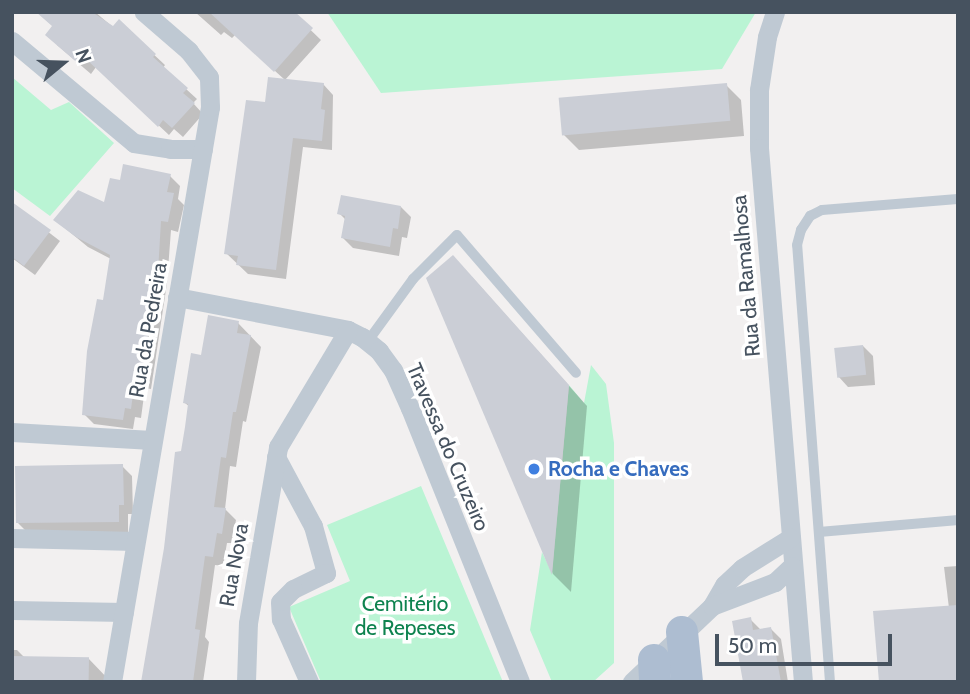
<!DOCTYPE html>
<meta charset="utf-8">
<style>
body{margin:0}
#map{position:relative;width:970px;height:694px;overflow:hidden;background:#f2f0f0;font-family:Cabin,sans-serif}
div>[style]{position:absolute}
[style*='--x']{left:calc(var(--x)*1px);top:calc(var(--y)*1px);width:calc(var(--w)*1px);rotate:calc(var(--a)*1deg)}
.green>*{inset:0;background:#baf4d4}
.shadow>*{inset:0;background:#0003}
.building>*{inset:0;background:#cbced6;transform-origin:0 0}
.service>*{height:10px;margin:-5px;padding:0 5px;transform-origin:5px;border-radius:5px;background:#bfc9d3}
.minor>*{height:19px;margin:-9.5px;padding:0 9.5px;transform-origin:9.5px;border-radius:9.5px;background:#bfc9d3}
.primary>*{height:32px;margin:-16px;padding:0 16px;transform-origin:16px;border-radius:16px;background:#adbdd1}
.dots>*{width:19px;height:19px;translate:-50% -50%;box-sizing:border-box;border:4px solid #fff;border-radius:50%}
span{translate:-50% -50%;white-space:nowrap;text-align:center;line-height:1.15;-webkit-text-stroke:7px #fff;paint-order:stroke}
.street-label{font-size:21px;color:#46525f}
.shop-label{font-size:21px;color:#366cbe;font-weight:700}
.left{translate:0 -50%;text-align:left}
.park-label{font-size:21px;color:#0e834f}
.frame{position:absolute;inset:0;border:14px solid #46525f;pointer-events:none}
.north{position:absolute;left:28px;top:28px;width:70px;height:70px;-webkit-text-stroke:5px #fff;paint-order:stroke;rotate:71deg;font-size:19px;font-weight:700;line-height:28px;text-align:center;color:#46525f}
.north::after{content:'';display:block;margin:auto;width:24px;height:32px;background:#46525f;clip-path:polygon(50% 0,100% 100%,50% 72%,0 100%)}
.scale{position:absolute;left:715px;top:634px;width:177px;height:32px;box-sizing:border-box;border:4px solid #46525f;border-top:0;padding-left:9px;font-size:21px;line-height:24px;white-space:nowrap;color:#46525f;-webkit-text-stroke:5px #fff;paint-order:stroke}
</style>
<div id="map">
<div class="green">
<div style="clip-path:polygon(327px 12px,756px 12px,722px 69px,381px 93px)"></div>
<div style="clip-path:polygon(12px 77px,51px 110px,69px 102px,114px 143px,50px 216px,12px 188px)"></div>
<div style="clip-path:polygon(591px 365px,606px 384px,614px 443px,614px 663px,593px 682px,552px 682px,530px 630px,542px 552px,552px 573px,569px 385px,584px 403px)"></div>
<div style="clip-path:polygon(421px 486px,503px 682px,321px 682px,289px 607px,350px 581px,327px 525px)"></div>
</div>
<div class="shadow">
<div style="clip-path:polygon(37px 12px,95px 12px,114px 28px,119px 22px,165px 65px,163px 68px,197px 99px,193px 103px,203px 114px,183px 137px,174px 129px,169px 135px,96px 67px,91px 74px,57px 45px,54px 27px)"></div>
<div style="clip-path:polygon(195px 12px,292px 12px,321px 40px,285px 80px,323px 84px,333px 95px,332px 150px,303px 147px,286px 279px,248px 274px,226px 253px,267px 104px,285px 80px,235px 35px,232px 38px,224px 32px,221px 35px)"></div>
<div style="clip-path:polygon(726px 85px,741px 100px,744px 136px,579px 150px,564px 135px)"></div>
<div style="clip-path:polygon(170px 176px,180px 186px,178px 199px,184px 205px,178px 232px,171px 230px,167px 283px,151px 389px,145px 388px,141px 418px,135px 417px,133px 429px,94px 424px,84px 414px,111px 259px,88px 247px,55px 220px,106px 205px,121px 182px)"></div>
<div style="clip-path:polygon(12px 204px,60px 241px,35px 275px,12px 258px)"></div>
<div style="clip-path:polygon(401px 207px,411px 217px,407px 238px,402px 237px,399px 256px,353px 248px,343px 238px,346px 220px,339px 213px)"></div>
<div style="clip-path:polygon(472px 277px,587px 406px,571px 592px,553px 574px,428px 278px)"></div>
<div style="clip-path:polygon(238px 323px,261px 347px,246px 422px,243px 421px,236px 467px,230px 466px,225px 509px,236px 520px,232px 543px,227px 543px,223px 566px,215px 565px,205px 637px,209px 642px,203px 682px,144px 682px,190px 407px,185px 403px,203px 357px)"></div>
<div style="clip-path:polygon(863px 346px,873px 356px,875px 385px,848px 387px,838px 376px)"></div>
<div style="clip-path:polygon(122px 466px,132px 476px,133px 514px,128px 514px,128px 532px,28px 533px,18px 523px)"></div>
<div style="clip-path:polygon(958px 566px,958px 682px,944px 567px)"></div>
<div style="clip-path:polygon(750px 619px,761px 630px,771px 629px,781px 639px,788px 682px,744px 682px)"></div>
<div style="clip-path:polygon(12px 650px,17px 650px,25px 658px,88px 658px,111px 682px,12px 682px)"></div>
</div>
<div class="building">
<div style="clip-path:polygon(36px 12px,92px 12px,113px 26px,119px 19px,156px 54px,153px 57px,188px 88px,183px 93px,195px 103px,172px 128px,163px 120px,158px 127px,85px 58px,80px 65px,45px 35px,52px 26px)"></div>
<div style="clip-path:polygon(209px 12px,295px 12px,313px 28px,274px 72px)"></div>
<div style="clip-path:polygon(268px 77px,324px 83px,321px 109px,325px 110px,322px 141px,293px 138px,276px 270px,236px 265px,238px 256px,224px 254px,246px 100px,265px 102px)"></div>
<div style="left:727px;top:83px;width:38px;height:169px;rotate:85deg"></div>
<div style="clip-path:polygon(123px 164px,171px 174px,167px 192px,174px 193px,168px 222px,161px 221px,158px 272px,141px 379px,135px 379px,131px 409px,125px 408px,123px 420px,82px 415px,87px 351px,97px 299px,103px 300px,110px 255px,76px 237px,53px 220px,78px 190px,104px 202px,110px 178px,120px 180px)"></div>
<div style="clip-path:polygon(341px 195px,401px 206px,398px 229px,393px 228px,390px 247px,341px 238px,345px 216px,337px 214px)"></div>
<div style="clip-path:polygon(12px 202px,51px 230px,24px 266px,12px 257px)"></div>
<div style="clip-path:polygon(453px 255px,569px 385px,552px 575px,426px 278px)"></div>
<div style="clip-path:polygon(208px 315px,239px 321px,237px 333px,251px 335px,236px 412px,233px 412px,226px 458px,221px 457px,214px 507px,226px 508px,222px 534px,217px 533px,213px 557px,205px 556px,195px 629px,200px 630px,193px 682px,141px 682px,164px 548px,175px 452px,181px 451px,185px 427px,188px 404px,183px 403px,191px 353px,201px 355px)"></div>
<div style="left:863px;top:345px;width:30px;height:29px;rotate:84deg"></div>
<div style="clip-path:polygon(123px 464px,124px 505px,119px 505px,119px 522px,16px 523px,15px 466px)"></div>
<div style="clip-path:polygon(958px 605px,958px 682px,879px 682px,873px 611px)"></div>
<div style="clip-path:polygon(751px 617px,753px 630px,771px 627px,781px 682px,743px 682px,732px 621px)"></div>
<div style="left:12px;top:656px;width:77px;height:26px;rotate:1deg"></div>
</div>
<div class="service">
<div style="--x:368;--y:341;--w:77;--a:-54"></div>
<div style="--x:413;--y:279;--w:62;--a:-45"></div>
<div style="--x:457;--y:235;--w:182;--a:49.2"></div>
<div style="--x:819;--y:532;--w:140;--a:-4.9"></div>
<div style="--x:830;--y:682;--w:438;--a:-94.3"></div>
<div style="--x:797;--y:245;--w:16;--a:-75"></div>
<div style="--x:801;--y:230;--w:17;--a:-57"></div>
<div style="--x:810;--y:216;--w:13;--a:-27"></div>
<div style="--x:822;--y:210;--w:136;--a:-4.6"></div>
</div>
<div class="minor">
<div style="--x:775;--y:12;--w:26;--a:108"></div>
<div style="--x:767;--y:37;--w:54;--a:98.6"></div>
<div style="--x:759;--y:90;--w:58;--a:90"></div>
<div style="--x:759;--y:148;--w:536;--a:85.29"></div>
<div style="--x:12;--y:41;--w:159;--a:39.9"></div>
<div style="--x:134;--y:143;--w:36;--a:9"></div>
<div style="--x:170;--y:149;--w:33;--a:0"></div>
<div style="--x:177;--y:297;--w:174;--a:10.9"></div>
<div style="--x:348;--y:330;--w:16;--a:27"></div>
<div style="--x:362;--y:337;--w:22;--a:39"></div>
<div style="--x:379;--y:351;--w:24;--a:54"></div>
<div style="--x:393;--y:370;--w:42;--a:65.9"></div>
<div style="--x:410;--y:408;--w:295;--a:68.1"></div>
<div style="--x:12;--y:432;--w:140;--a:3.3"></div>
<div style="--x:276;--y:457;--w:78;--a:61.8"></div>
<div style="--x:313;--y:526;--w:49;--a:74.5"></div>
<div style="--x:326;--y:573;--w:37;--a:154"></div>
<div style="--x:293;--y:589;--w:18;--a:135"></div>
<div style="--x:280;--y:602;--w:17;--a:87"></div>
<div style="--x:281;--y:619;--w:69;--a:66"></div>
<div style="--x:12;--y:538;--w:123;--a:1.4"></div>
<div style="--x:712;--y:606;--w:24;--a:-60"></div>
<div style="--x:724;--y:585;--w:25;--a:-43"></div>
<div style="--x:742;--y:568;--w:57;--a:-32"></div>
<div style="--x:12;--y:610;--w:112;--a:1"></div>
<div style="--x:112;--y:682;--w:583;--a:-80.33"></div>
<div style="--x:210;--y:107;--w:30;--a:-92"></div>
<div style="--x:209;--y:77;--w:33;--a:-128"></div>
<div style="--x:189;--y:51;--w:60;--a:-139.1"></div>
<div style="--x:246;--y:682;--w:59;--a:-88.1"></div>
<div style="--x:248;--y:623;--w:179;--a:-80.3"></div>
<div style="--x:278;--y:447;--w:136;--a:-59.1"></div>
<div style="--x:632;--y:682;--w:110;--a:-43.5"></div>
<div style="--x:712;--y:606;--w:67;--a:-20.9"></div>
<div style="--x:775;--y:582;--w:23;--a:-43"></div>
</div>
<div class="primary">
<div style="--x:682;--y:632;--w:50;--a:84.3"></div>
<div style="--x:654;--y:660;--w:22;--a:87"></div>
</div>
<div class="dots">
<div style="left:534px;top:469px;background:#3f7fe0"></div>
</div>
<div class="street-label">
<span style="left:746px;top:276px;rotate:-95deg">Rua da Ramalhosa</span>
<span style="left:148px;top:330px;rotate:-80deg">Rua da Pedreira</span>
<span style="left:448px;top:447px;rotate:67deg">Travessa do Cruzeiro</span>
<span style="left:234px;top:565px;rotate:-80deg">Rua Nova</span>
</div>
<div class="shop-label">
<span class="left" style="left:548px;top:469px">Rocha e Chaves</span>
</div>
<div class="park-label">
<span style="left:405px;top:616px">Cemitério<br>de Repeses</span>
</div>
<div class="frame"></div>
<div class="north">N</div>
<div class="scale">50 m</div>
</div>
